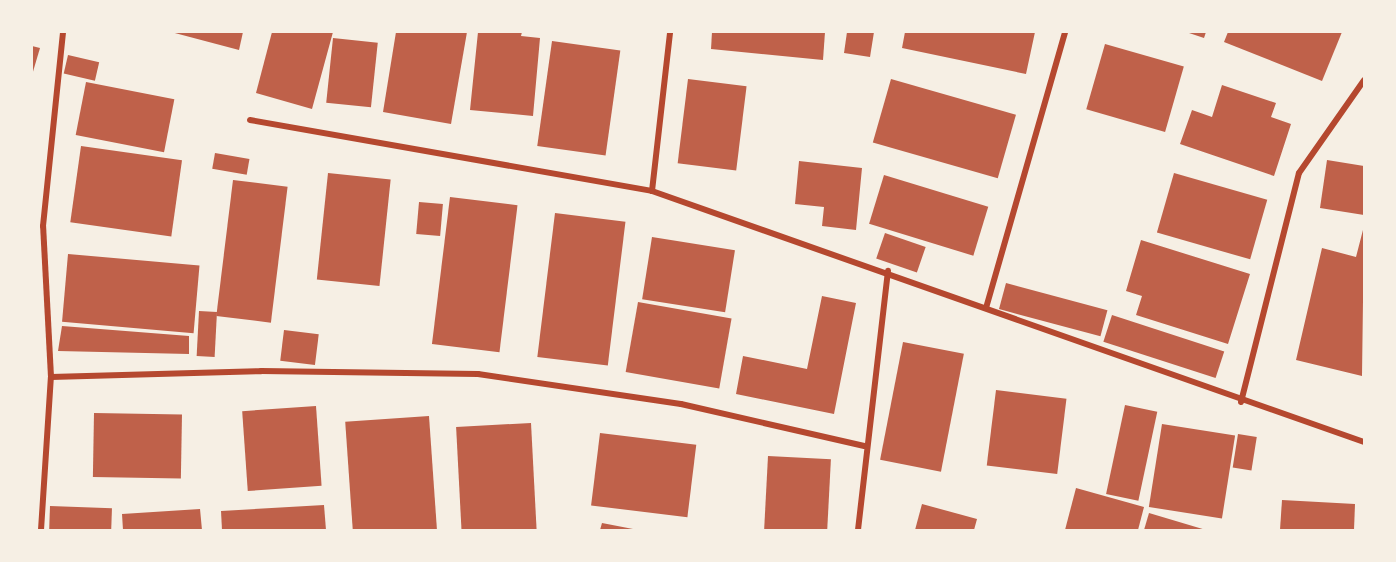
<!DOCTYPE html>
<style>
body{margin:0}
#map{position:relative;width:1396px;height:562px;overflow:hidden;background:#f6efe4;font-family:"Roboto Condensed",sans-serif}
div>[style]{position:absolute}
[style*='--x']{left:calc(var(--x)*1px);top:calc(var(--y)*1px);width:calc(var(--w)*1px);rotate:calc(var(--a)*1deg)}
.building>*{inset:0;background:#bf614a;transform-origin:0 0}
.minor>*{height:6px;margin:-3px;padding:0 3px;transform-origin:3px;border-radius:3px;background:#b5482f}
span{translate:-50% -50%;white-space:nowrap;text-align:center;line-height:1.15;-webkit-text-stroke:6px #f6efe4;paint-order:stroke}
.frame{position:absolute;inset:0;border:33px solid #f6efe4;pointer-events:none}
</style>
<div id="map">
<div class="building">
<div style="clip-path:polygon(171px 32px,243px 32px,239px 50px)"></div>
<div style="clip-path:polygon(272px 32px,333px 32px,312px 109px,256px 93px)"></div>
<div style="clip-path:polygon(396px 32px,467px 32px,451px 124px,383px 112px)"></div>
<div style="clip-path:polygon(478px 32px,522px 32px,521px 36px,540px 38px,533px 116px,470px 110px)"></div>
<div style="clip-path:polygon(712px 32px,825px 32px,823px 60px,711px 49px)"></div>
<div style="clip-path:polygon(847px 32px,874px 32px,870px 57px,844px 53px)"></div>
<div style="clip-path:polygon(905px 32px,1035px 32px,1026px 74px,902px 48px)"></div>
<div style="clip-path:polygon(1186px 32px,1206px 32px,1204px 38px)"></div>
<div style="clip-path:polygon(1228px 32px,1342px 32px,1322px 81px,1224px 42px)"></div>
<div style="left:333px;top:38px;width:45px;height:65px;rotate:6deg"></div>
<div style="left:552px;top:41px;width:69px;height:106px;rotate:8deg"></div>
<div style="left:1105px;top:44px;width:82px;height:68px;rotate:16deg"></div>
<div style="clip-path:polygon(32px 46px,40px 48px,32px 75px)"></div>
<div style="left:68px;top:55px;width:32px;height:19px;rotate:13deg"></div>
<div style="left:688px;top:79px;width:59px;height:85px;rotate:7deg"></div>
<div style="left:891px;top:79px;width:130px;height:66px;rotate:16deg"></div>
<div style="left:86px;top:82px;width:90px;height:54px;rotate:11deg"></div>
<div style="clip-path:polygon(1222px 85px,1276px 103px,1271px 117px,1291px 124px,1274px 176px,1180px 144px,1192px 110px,1212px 117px)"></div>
<div style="left:81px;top:146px;width:102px;height:77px;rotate:8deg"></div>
<div style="left:215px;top:153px;width:35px;height:16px;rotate:10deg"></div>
<div style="clip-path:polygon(1327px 160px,1364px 166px,1364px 215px,1320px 208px)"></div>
<div style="clip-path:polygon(799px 161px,862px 168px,856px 230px,822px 226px,824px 207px,795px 204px)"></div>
<div style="left:328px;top:173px;width:63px;height:107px;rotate:6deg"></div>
<div style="left:1174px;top:173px;width:97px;height:62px;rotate:16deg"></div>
<div style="left:884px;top:175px;width:109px;height:51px;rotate:17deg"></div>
<div style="left:233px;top:180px;width:55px;height:137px;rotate:7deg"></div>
<div style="left:450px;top:197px;width:68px;height:148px;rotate:7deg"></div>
<div style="left:419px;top:202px;width:24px;height:32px;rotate:5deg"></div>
<div style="left:555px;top:213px;width:71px;height:145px;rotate:7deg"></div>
<div style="clip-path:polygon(1364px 226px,1362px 376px,1296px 360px,1322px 248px,1356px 257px)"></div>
<div style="left:885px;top:233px;width:43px;height:27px;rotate:19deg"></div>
<div style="left:652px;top:237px;width:84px;height:63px;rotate:9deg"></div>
<div style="clip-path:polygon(1141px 240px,1250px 274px,1228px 344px,1136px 315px,1142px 296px,1126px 291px)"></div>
<div style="left:68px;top:254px;width:132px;height:68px;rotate:5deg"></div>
<div style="left:1006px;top:283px;width:105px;height:27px;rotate:15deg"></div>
<div style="clip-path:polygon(822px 296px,856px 303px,834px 414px,736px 394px,743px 356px,807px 369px)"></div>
<div style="left:638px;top:302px;width:95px;height:71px;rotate:10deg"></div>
<div style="left:199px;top:311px;width:18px;height:45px;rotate:3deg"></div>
<div style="left:1112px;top:315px;width:118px;height:28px;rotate:18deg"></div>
<div style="clip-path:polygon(62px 326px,189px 336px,189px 354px,58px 351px)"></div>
<div style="left:284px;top:330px;width:35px;height:31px;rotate:7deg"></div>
<div style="left:903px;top:342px;width:62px;height:120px;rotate:11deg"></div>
<div style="left:996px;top:390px;width:71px;height:76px;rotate:7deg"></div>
<div style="left:1125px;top:405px;width:33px;height:91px;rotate:12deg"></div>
<div style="left:316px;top:406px;width:80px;height:74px;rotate:86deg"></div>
<div style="left:94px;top:413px;width:88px;height:64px;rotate:1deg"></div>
<div style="left:429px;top:416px;width:114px;height:84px;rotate:86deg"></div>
<div style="left:531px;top:423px;width:107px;height:75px;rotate:87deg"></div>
<div style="left:1162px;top:424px;width:74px;height:84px;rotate:9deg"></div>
<div style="left:600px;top:433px;width:97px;height:73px;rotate:7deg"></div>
<div style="left:1238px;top:434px;width:19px;height:34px;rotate:9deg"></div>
<div style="left:768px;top:456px;width:63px;height:74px;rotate:3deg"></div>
<div style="clip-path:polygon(1076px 488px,1144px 507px,1138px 530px,1065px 530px)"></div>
<div style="clip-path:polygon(1282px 500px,1355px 504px,1354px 530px,1280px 530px)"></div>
<div style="clip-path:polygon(922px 504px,977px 519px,974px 530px,915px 530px)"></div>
<div style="clip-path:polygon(324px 505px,326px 530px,222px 530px,221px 511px)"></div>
<div style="left:50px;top:506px;width:62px;height:24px;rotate:2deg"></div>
<div style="clip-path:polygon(200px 509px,202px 530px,123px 530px,122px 514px)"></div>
<div style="clip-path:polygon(1149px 513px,1206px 530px,1144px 530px)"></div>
<div style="clip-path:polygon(602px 523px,633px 529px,633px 530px,600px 530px)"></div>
</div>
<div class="minor">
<div style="--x:250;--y:120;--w:408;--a:10"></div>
<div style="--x:652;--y:191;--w:755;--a:19.42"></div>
<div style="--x:652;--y:191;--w:160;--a:-83.5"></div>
<div style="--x:986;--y:308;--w:287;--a:-74"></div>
<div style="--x:51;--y:377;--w:210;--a:-1.6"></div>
<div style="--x:261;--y:371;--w:217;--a:0.8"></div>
<div style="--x:478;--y:374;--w:205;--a:8.4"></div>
<div style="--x:681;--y:404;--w:188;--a:12.9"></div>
<div style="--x:1241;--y:402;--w:236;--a:-75.8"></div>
<div style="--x:1299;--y:173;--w:113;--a:-55"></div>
<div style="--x:41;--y:530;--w:153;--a:-86.3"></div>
<div style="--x:51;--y:377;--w:151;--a:-93"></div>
<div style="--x:43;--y:226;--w:195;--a:-84.1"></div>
<div style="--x:858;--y:530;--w:261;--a:-83.4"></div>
</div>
<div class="frame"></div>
</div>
